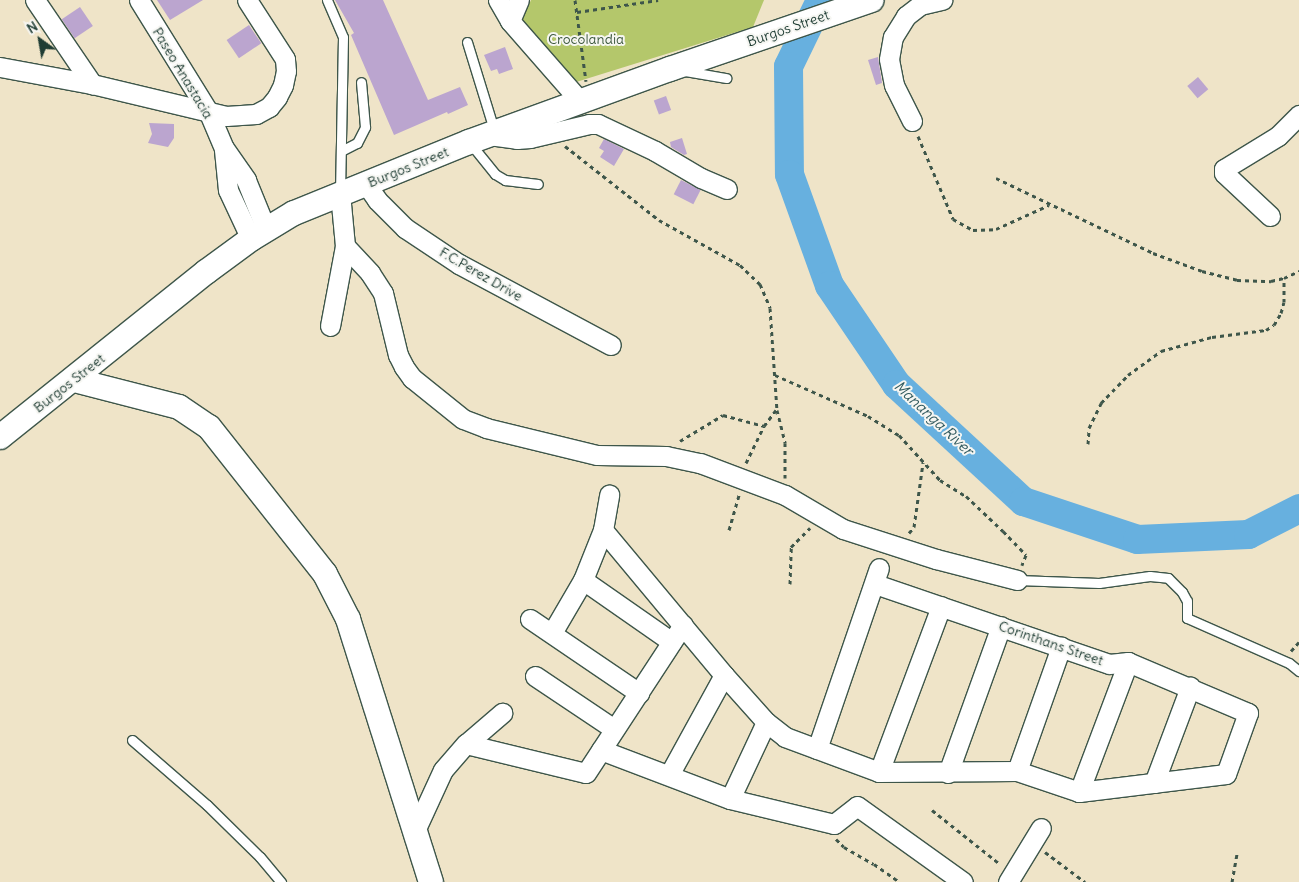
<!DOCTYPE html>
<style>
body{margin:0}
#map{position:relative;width:1299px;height:882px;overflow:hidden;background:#efe4c8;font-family:Delius,sans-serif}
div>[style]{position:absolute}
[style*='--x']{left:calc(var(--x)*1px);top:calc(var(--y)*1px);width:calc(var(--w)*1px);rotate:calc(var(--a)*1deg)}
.green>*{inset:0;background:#b4c76b}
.river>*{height:29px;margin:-14.5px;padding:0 14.5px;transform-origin:14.5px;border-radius:14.5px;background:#67b0df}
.building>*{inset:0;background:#bba5cf;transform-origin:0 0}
.path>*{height:3px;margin-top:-1.5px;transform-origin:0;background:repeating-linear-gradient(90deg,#3e564a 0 4px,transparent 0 8px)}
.roads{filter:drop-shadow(1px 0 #3e564a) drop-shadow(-1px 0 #3e564a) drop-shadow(0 1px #3e564a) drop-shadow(0 -1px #3e564a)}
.service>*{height:9px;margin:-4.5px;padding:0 4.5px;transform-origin:4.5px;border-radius:4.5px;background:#fff}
.minor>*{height:19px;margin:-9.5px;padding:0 9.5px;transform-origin:9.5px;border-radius:9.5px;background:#fff}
.tertiary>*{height:24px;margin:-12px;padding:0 12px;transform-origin:12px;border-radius:12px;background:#fff}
span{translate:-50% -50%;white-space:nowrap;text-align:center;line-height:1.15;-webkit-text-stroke:4px #f6f6f2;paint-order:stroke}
.street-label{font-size:14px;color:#1f3d34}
.park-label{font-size:14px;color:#3d593f}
.water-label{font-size:15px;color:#315a5f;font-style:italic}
.north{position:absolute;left:15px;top:15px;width:50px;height:50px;-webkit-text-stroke:4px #f6f6f2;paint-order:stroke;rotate:328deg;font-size:14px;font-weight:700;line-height:20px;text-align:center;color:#1f3d34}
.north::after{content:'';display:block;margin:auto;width:18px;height:22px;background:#1f3d34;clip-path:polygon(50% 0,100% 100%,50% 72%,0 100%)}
</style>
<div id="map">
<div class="green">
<div style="clip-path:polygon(531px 0,764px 0,753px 27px,573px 83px,521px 22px)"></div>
</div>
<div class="river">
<div style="--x:820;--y:0;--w:73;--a:115.9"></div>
<div style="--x:788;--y:66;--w:108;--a:89.5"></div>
<div style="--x:789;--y:174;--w:118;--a:70.2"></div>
<div style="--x:829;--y:285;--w:120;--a:55.9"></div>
<div style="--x:896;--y:384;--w:173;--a:42.7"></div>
<div style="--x:1023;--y:501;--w:120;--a:18.4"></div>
<div style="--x:1137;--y:539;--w:111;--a:-2.6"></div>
<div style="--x:1248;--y:534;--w:57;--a:-27"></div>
</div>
<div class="building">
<div style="clip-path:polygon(157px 0,203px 0,170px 20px)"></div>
<div style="clip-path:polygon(335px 0,383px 0,428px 100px,460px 87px,468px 105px,448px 114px,447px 112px,394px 135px,351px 35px,354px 33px)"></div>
<div style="left:80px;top:7px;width:23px;height:22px;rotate:56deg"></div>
<div style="left:249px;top:25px;width:22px;height:27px;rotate:56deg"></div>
<div style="clip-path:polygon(505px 47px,513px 69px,499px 74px,497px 69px,491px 71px,484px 55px)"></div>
<div style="clip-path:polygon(878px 57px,882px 83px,876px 85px,868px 60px)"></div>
<div style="left:1198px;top:77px;width:16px;height:14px;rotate:50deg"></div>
<div style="left:666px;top:96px;width:15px;height:13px;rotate:70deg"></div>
<div style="clip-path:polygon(149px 123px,174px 124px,174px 138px,168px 147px,148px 143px,152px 134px)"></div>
<div style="clip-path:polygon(682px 138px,687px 154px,684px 155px,671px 147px,670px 142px)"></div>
<div style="clip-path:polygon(604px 139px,624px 149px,614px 166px,600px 157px,604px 151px,599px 148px)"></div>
<div style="left:681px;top:180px;width:22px;height:16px;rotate:27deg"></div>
</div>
<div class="path">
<div style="--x:575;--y:0;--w:82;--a:82.3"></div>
<div style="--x:577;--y:12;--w:82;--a:-8.4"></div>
<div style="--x:918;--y:136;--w:90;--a:67.1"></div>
<div style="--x:953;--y:219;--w:23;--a:29"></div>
<div style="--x:973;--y:230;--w:23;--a:-2"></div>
<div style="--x:996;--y:229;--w:58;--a:-24.4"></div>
<div style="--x:565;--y:146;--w:120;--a:38.2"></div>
<div style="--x:659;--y:220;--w:93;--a:29.1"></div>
<div style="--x:740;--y:265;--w:28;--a:44"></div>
<div style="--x:760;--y:284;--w:26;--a:67"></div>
<div style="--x:770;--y:308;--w:102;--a:86.1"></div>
<div style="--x:777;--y:410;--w:34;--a:76"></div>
<div style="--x:785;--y:443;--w:35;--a:90"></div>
<div style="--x:996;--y:178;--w:174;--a:25.5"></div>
<div style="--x:1153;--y:253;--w:52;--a:20.2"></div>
<div style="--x:1202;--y:271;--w:36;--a:14"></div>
<div style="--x:1237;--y:280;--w:34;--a:2"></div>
<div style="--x:1271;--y:281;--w:13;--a:-13"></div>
<div style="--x:1284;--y:278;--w:17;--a:-25"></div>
<div style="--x:775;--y:375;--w:102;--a:23.8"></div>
<div style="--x:868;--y:416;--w:36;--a:32"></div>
<div style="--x:899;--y:435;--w:61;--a:47.7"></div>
<div style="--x:940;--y:480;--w:31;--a:32"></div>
<div style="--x:966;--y:496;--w:51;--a:43.4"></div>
<div style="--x:1003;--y:531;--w:33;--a:46"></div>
<div style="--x:1026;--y:555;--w:11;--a:112"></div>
<div style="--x:680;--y:441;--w:50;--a:-31.2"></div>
<div style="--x:723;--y:415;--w:42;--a:15"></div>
<div style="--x:1088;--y:444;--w:16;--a:-86"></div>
<div style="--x:1089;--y:428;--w:28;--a:-64"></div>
<div style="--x:1101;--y:403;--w:39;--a:-46"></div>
<div style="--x:1128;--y:375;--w:41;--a:-36"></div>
<div style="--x:1161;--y:351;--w:53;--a:-15.4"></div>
<div style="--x:1212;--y:337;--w:54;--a:-7.4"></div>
<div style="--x:1266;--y:330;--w:9;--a:-32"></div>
<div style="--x:1274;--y:325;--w:14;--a:-60"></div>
<div style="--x:1281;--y:313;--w:11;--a:-75"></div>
<div style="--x:1284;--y:302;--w:24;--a:-90"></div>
<div style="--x:746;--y:463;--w:41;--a:-64.1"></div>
<div style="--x:764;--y:426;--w:20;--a:-53"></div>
<div style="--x:729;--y:530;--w:37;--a:-74"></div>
<div style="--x:909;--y:533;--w:8;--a:-50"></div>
<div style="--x:914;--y:527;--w:65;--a:-82"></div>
<div style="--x:790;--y:584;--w:37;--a:-88"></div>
<div style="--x:791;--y:547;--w:27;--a:-45"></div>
<div style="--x:1291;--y:651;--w:12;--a:-48"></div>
<div style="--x:932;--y:810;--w:87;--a:38.5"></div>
<div style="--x:836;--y:839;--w:11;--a:45"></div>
<div style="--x:844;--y:847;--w:34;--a:30"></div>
<div style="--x:874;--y:864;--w:32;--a:35"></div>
<div style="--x:1045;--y:852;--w:50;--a:36.9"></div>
<div style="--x:1232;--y:882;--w:29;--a:-80"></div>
</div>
<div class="roads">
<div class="service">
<div style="--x:327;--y:0;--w:40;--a:66.6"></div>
<div style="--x:343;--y:37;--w:154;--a:91.1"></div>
<div style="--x:467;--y:42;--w:95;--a:72.9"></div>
<div style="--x:685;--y:71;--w:42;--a:9.7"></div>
<div style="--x:470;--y:143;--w:40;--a:51"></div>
<div style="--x:495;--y:174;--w:12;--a:31"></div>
<div style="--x:505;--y:180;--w:33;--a:7"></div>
<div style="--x:341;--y:151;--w:18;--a:-27"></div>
<div style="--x:357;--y:143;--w:18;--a:-63"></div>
<div style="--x:365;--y:127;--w:45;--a:-95.1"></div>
<div style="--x:1017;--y:580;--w:82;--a:2.1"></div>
<div style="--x:1099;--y:583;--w:51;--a:-7.8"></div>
<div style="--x:1150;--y:576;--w:18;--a:6"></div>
<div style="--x:1168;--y:578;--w:20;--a:45"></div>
<div style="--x:1182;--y:592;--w:10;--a:61"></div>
<div style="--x:1187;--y:601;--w:17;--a:90"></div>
<div style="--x:1187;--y:618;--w:111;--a:23.8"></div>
<div style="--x:1289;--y:663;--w:13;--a:39"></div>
<div style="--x:132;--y:740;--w:99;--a:40.9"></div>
<div style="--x:207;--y:805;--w:74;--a:44.5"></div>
<div style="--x:260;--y:857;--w:33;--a:50"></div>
</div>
<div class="minor">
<div style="--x:35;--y:0;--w:102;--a:55.8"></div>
<div style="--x:139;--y:0;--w:133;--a:58.2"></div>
<div style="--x:209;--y:113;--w:38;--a:67"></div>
<div style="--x:224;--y:148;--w:39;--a:55"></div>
<div style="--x:246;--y:180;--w:53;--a:67.8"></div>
<div style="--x:498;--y:0;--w:24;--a:60"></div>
<div style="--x:510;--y:21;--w:108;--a:48.8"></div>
<div style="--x:510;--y:21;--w:23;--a:-67"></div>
<div style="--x:0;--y:67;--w:94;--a:10.5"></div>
<div style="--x:92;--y:84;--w:138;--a:13.4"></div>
<div style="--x:226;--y:116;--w:30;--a:-4"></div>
<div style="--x:256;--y:114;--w:15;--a:-28"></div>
<div style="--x:269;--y:107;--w:13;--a:-51"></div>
<div style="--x:277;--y:97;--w:13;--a:-63"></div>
<div style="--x:283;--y:85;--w:14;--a:-78"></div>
<div style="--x:286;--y:71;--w:12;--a:-95"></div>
<div style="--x:285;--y:59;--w:70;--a:-122.8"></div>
<div style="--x:912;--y:121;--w:40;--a:-116.6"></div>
<div style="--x:894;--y:85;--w:26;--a:-101"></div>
<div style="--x:889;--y:59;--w:22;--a:-80"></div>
<div style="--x:893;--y:37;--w:25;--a:-58"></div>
<div style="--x:906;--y:16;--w:18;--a:-38"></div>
<div style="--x:920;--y:5;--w:23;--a:-13"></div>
<div style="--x:489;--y:135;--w:28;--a:8"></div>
<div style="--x:517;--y:139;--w:13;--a:-4"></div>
<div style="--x:530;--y:138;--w:61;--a:-13.3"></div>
<div style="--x:589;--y:124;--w:9;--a:0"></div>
<div style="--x:598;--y:124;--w:63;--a:25.3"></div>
<div style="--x:655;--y:151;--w:53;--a:30.4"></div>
<div style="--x:701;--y:178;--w:28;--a:23"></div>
<div style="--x:224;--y:150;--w:40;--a:84.3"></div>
<div style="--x:228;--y:190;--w:54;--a:64.9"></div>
<div style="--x:366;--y:184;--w:19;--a:55"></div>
<div style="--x:377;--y:200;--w:40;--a:45"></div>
<div style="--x:405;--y:228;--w:65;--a:33.7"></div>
<div style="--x:459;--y:264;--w:172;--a:28.1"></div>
<div style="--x:1270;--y:216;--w:63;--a:-136.9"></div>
<div style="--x:1224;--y:173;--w:4;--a:-90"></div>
<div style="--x:1224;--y:169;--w:63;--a:-31.4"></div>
<div style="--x:1278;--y:136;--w:30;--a:-45"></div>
<div style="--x:345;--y:246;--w:37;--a:47"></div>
<div style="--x:370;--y:273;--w:24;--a:57"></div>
<div style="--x:383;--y:293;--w:64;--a:76.4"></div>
<div style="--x:398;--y:355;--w:13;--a:63"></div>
<div style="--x:404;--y:367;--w:14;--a:54"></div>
<div style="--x:412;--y:378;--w:65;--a:38.8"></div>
<div style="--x:463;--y:419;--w:25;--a:21"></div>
<div style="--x:486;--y:428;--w:114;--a:13.7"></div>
<div style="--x:597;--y:455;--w:69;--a:0.8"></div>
<div style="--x:666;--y:456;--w:35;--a:12"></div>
<div style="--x:700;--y:463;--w:91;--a:20.6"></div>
<div style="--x:785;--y:495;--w:67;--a:30.4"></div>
<div style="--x:843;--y:529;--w:98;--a:17.9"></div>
<div style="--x:936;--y:559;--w:84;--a:14.5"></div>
<div style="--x:330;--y:326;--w:81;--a:-79.4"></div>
<div style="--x:345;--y:246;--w:53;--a:-95.4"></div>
<div style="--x:603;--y:530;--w:189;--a:50.2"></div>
<div style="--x:724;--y:675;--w:63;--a:48.2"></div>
<div style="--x:766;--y:722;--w:24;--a:38"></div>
<div style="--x:785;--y:737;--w:100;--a:20.4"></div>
<div style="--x:879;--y:772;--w:138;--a:-0.4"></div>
<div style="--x:1017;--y:771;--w:65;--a:18.7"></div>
<div style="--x:1079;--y:792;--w:148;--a:-7"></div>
<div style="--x:1226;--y:774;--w:65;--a:-70.2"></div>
<div style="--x:1248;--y:713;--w:130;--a:-157"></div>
<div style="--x:1128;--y:662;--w:19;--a:174"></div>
<div style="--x:1109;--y:664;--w:247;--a:-161.1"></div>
<div style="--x:583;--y:580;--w:108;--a:34.9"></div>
<div style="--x:530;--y:619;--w:132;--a:34.2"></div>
<div style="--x:552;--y:633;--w:61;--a:-59.7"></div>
<div style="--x:583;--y:580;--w:54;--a:-68.2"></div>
<div style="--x:603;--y:530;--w:36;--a:-80"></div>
<div style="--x:535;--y:676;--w:95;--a:33.9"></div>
<div style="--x:466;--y:744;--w:123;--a:13.6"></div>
<div style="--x:586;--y:773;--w:177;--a:-56.8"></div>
<div style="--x:817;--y:749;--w:191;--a:-71.1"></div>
<div style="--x:601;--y:750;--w:138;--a:20.8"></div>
<div style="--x:730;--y:799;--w:107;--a:13.5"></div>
<div style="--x:834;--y:824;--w:29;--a:-38"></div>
<div style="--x:857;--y:806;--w:130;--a:35.6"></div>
<div style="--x:1017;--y:771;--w:132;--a:-70.5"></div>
<div style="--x:879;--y:772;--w:177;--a:-69.5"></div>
<div style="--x:948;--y:773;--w:156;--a:-70.2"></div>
<div style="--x:669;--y:775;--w:114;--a:-61.2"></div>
<div style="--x:1154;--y:783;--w:103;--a:-69.4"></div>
<div style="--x:1079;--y:792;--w:139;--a:-69.3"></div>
<div style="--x:730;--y:799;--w:85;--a:-64.9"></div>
<div style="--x:414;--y:833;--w:69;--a:-65.3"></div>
<div style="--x:443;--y:770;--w:35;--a:-49"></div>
<div style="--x:466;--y:744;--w:48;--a:-40.7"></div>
<div style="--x:1008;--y:882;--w:63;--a:-58.6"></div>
</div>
<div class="tertiary">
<div style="--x:74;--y:380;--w:108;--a:14.4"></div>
<div style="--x:179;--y:407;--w:36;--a:34"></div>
<div style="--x:209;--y:427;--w:187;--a:51.7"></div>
<div style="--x:325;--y:574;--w:51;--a:62.9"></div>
<div style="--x:348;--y:619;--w:276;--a:72.5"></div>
<div style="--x:0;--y:437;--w:264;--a:-38.7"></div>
<div style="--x:206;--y:272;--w:56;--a:-36.3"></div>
<div style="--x:251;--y:239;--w:50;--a:-31.2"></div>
<div style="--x:294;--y:213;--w:189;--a:-22.1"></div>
<div style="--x:469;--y:142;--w:214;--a:-20"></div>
<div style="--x:670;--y:69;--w:213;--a:-18.9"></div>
</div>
</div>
<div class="street-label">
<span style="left:788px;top:28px;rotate:-19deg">Burgos Street</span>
<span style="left:183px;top:73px;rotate:59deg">Paseo Anastacia</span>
<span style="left:408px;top:167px;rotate:-22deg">Burgos Street</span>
<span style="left:481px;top:274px;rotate:30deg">F.C.Perez Drive</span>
<span style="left:69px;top:383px;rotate:-38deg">Burgos Street</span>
<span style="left:1051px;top:643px;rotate:19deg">Corinthans Street</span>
</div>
<div class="park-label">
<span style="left:586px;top:39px">Crocolandia</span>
</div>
<div class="water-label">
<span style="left:934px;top:418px;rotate:43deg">Mananga River</span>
</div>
<div class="north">N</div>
</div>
